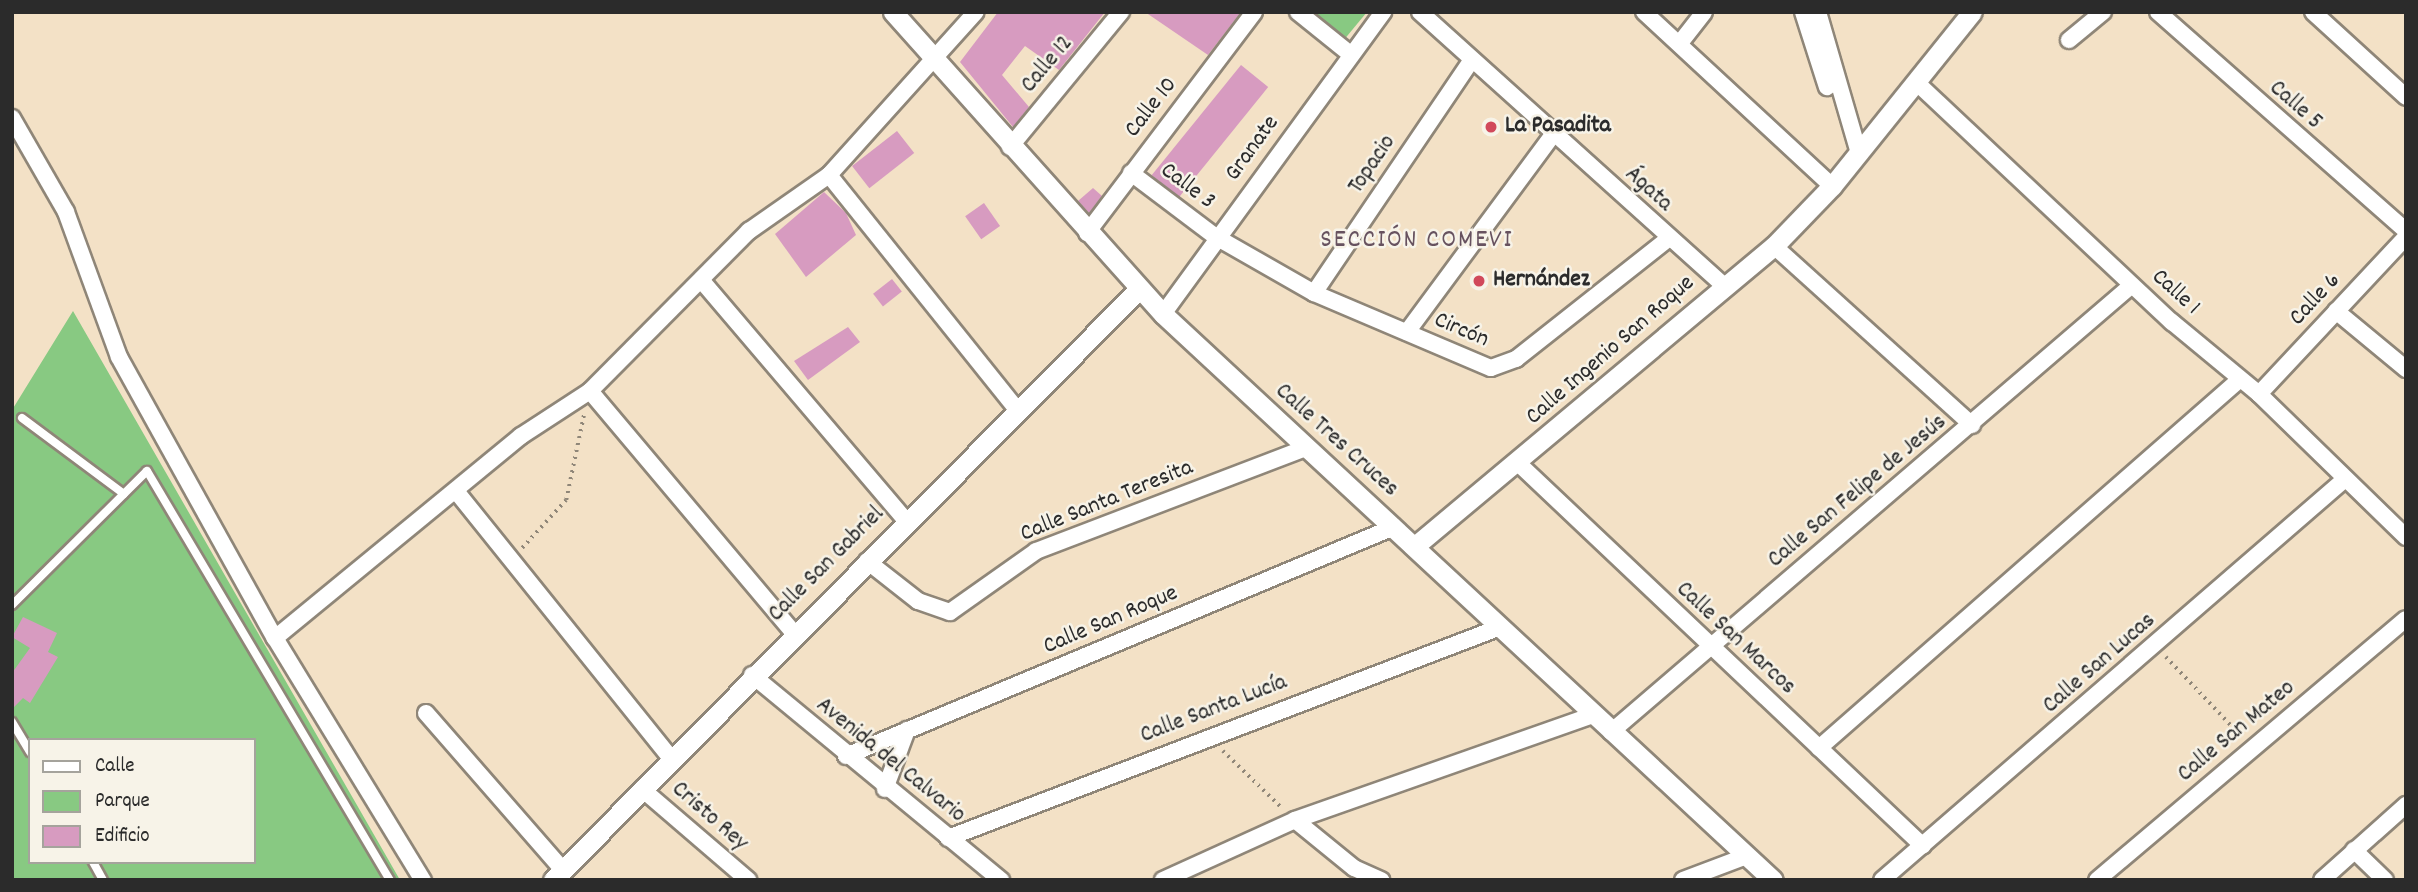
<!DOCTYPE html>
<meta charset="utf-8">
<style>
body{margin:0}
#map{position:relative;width:2418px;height:892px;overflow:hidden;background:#f3e1c6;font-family:Dekko,sans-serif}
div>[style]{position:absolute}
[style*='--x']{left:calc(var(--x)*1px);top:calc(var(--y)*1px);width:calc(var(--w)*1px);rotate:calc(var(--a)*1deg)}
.green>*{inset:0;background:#88c982}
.building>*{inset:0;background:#d79bc0;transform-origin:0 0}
.path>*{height:3.5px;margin-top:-1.75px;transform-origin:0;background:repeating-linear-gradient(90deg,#8f8678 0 2px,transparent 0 7px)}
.roads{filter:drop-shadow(2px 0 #8f8678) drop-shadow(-2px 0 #8f8678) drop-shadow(0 2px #8f8678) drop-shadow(0 -2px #8f8678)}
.service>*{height:8px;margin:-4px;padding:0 4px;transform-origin:4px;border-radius:4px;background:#fff}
.minor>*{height:16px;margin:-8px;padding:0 8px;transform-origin:8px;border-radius:8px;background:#fff}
.tertiary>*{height:19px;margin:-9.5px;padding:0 9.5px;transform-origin:9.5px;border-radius:9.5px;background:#fff}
.dots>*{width:19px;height:19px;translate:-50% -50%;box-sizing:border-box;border:4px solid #f7f3e8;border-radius:50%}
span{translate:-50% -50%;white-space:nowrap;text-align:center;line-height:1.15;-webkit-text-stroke:5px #f7f3e8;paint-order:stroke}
.street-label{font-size:24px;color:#2b2b2b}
.poi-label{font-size:24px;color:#2b2b2b;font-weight:700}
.left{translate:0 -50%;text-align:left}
.neighbourhood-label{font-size:26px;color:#67525f;letter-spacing:2px}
.frame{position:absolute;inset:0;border:14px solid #2b2b2b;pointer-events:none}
.legend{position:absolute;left:28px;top:738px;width:228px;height:126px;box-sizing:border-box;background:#f7f3e8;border:2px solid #a5a39c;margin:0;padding:9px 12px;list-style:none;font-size:21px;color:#2b2b2b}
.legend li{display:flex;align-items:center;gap:14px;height:35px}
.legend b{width:35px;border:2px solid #a5a39c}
</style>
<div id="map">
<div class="green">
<div style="clip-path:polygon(1307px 12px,1367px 12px,1343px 41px)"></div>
<div style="clip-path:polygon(evenodd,73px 311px,400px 880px,12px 880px,12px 410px,73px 311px,30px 740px,254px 740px,254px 862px,30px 862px,30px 740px)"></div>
</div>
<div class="building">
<div style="clip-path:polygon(998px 12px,1105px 12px,1059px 70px,1025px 46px,1002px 75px,1029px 107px,1013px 127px,960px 62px)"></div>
<div style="clip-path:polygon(1145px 12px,1241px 12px,1208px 55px)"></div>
<div style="left:1241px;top:65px;width:35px;height:142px;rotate:39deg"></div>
<div style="left:897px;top:131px;width:28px;height:57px;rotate:52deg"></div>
<div style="clip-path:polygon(1093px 188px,1102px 196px,1089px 213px,1078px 201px)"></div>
<div style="clip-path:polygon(824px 192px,846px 213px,856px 235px,806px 277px,775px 234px)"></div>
<div style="left:984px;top:203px;width:28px;height:23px;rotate:55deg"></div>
<div style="left:892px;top:279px;width:16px;height:24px;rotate:52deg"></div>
<div style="clip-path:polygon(848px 327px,860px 342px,808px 380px,794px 361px)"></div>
<div style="clip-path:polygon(23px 617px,57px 633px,48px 652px,58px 657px,30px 703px,23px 698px,12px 709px,12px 673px,30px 648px,12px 637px)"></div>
</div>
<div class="path">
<div style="--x:522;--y:548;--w:65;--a:-47.5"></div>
<div style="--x:566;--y:500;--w:88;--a:-78.2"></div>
<div style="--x:2166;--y:657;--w:110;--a:46.5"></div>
<div style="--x:1223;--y:751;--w:83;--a:44"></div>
</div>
<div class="roads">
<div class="service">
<div style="--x:22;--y:418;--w:127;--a:36.7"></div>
<div style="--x:12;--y:605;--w:190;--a:-44.8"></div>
<div style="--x:147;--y:471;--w:476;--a:59.3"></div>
<div style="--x:12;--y:722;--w:35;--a:59"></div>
<div style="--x:93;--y:862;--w:21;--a:61"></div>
</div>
<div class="minor">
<div style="--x:1298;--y:12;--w:67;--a:38.9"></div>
<div style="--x:1420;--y:12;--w:409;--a:42"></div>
<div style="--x:1644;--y:12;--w:256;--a:42.8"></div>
<div style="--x:1803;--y:12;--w:79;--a:72.3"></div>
<div style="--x:1818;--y:12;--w:147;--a:73.8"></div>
<div style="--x:2158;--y:12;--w:331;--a:41.4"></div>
<div style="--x:2313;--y:12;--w:126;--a:42.4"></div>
<div style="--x:2069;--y:40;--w:44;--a:-39.5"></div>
<div style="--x:1680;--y:43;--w:39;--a:-52"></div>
<div style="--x:1916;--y:82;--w:351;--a:43.2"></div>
<div style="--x:2172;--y:322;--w:113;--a:39.6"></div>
<div style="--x:2259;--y:394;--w:205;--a:44.2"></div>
<div style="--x:12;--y:118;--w:108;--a:60.1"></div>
<div style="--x:66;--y:212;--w:154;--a:69.9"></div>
<div style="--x:119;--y:357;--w:321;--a:61"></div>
<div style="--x:275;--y:638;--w:284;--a:58.6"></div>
<div style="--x:1010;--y:147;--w:175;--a:-50.6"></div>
<div style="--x:1131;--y:173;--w:106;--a:37"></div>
<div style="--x:1216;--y:237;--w:113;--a:29.7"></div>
<div style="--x:1314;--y:293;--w:192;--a:23"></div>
<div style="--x:1491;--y:368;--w:27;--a:-20"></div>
<div style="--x:1516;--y:359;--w:194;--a:-38.3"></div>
<div style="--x:829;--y:175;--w:299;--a:51.3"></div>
<div style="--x:1087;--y:233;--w:277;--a:-52.9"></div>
<div style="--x:1774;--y:246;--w:267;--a:42.1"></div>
<div style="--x:702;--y:281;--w:315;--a:49.6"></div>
<div style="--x:1314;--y:293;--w:278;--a:-55.9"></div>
<div style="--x:2336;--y:311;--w:91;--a:39.6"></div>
<div style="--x:1163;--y:314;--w:374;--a:-53.9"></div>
<div style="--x:1407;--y:332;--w:244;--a:-53.5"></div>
<div style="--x:590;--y:391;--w:317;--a:49.9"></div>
<div style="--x:2259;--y:394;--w:215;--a:-46.9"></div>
<div style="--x:1518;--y:463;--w:557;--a:43.4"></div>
<div style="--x:456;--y:491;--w:345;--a:51.2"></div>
<div style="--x:867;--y:561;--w:65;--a:38.1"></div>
<div style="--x:918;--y:601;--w:34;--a:19"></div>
<div style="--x:950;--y:612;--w:105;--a:-35.3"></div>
<div style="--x:1036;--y:551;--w:289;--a:-20.9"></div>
<div style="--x:275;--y:638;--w:318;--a:-39.4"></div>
<div style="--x:521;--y:436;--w:82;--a:-33.1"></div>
<div style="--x:590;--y:391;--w:226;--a:-45.2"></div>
<div style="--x:749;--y:231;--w:98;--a:-35"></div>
<div style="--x:829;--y:175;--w:219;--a:-48"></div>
<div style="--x:752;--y:675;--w:323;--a:39.5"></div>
<div style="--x:426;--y:713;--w:208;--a:48.9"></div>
<div style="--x:1611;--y:732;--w:686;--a:-40.63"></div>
<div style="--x:1819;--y:748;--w:560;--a:-41.23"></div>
<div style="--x:846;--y:756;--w:594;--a:-22.68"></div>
<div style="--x:642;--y:789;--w:140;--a:40.6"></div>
<div style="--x:885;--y:789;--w:63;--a:-69.6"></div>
<div style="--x:1295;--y:820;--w:76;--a:39.1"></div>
<div style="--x:1354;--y:868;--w:30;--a:24"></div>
<div style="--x:948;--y:838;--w:589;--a:-20.9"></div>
<div style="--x:2354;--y:850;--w:43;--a:44.1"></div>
<div style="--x:1163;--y:880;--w:145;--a:-24.4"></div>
<div style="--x:1295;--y:820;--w:314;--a:-19.4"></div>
<div style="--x:1683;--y:880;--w:68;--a:-20.6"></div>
<div style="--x:1882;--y:880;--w:611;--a:-40.89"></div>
<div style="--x:2097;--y:880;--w:404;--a:-40.2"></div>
<div style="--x:2322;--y:880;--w:113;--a:-41.8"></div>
</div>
<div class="tertiary">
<div style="--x:893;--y:12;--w:405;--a:48.2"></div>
<div style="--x:1163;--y:314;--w:832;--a:42.86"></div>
<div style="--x:1415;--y:546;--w:468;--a:-39.9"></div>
<div style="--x:1774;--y:246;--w:83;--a:-46"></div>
<div style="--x:1832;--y:186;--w:223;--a:-51.2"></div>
<div style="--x:553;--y:880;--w:832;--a:-45.24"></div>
</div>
</div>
<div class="dots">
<div style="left:1491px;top:127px;background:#d1495b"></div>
<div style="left:1479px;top:281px;background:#d1495b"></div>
</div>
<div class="street-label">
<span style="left:1048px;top:65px;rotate:-50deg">Calle 12</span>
<span style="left:2295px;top:106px;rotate:41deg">Calle 5</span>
<span style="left:1152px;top:108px;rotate:-52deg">Calle 10</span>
<span style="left:1253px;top:149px;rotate:-54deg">Granate</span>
<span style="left:1373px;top:165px;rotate:-56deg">Topacio</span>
<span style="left:1187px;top:187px;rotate:37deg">Calle 3</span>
<span style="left:1648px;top:190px;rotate:42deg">Ágata</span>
<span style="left:2175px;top:293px;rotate:42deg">Calle 1</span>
<span style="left:2316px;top:300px;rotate:-47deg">Calle 6</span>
<span style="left:1461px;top:331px;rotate:23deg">Circón</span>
<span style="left:1611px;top:351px;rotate:-41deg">Calle Ingenio San Roque</span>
<span style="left:1336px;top:441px;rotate:42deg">Calle Tres Cruces</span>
<span style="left:1858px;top:492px;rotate:-40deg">Calle San Felipe de Jesús</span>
<span style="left:1107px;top:502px;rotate:-22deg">Calle Santa Teresita</span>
<span style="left:827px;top:565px;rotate:-45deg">Calle San Gabriel</span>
<span style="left:1111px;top:621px;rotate:-23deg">Calle San Roque</span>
<span style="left:1735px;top:639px;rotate:43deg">Calle San Marcos</span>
<span style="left:2100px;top:664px;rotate:-41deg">Calle San Lucas</span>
<span style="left:1214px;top:710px;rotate:-21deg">Calle Santa Lucía</span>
<span style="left:2237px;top:732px;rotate:-40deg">Calle San Mateo</span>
<span style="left:890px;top:761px;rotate:39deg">Avenida del Calvario</span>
<span style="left:709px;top:817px;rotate:41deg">Cristo Rey</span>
</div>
<div class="poi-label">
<span class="left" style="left:1505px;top:127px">La Pasadita</span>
<span class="left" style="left:1493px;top:281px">Hernández</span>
</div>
<div class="neighbourhood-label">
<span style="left:1417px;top:241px">SECCIÓN COMEVI</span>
</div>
<div class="frame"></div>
<ul class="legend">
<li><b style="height:9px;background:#fff"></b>Calle</li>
<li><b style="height:19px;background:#88c982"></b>Parque</li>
<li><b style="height:19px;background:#d79bc0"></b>Edificio</li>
</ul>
</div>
